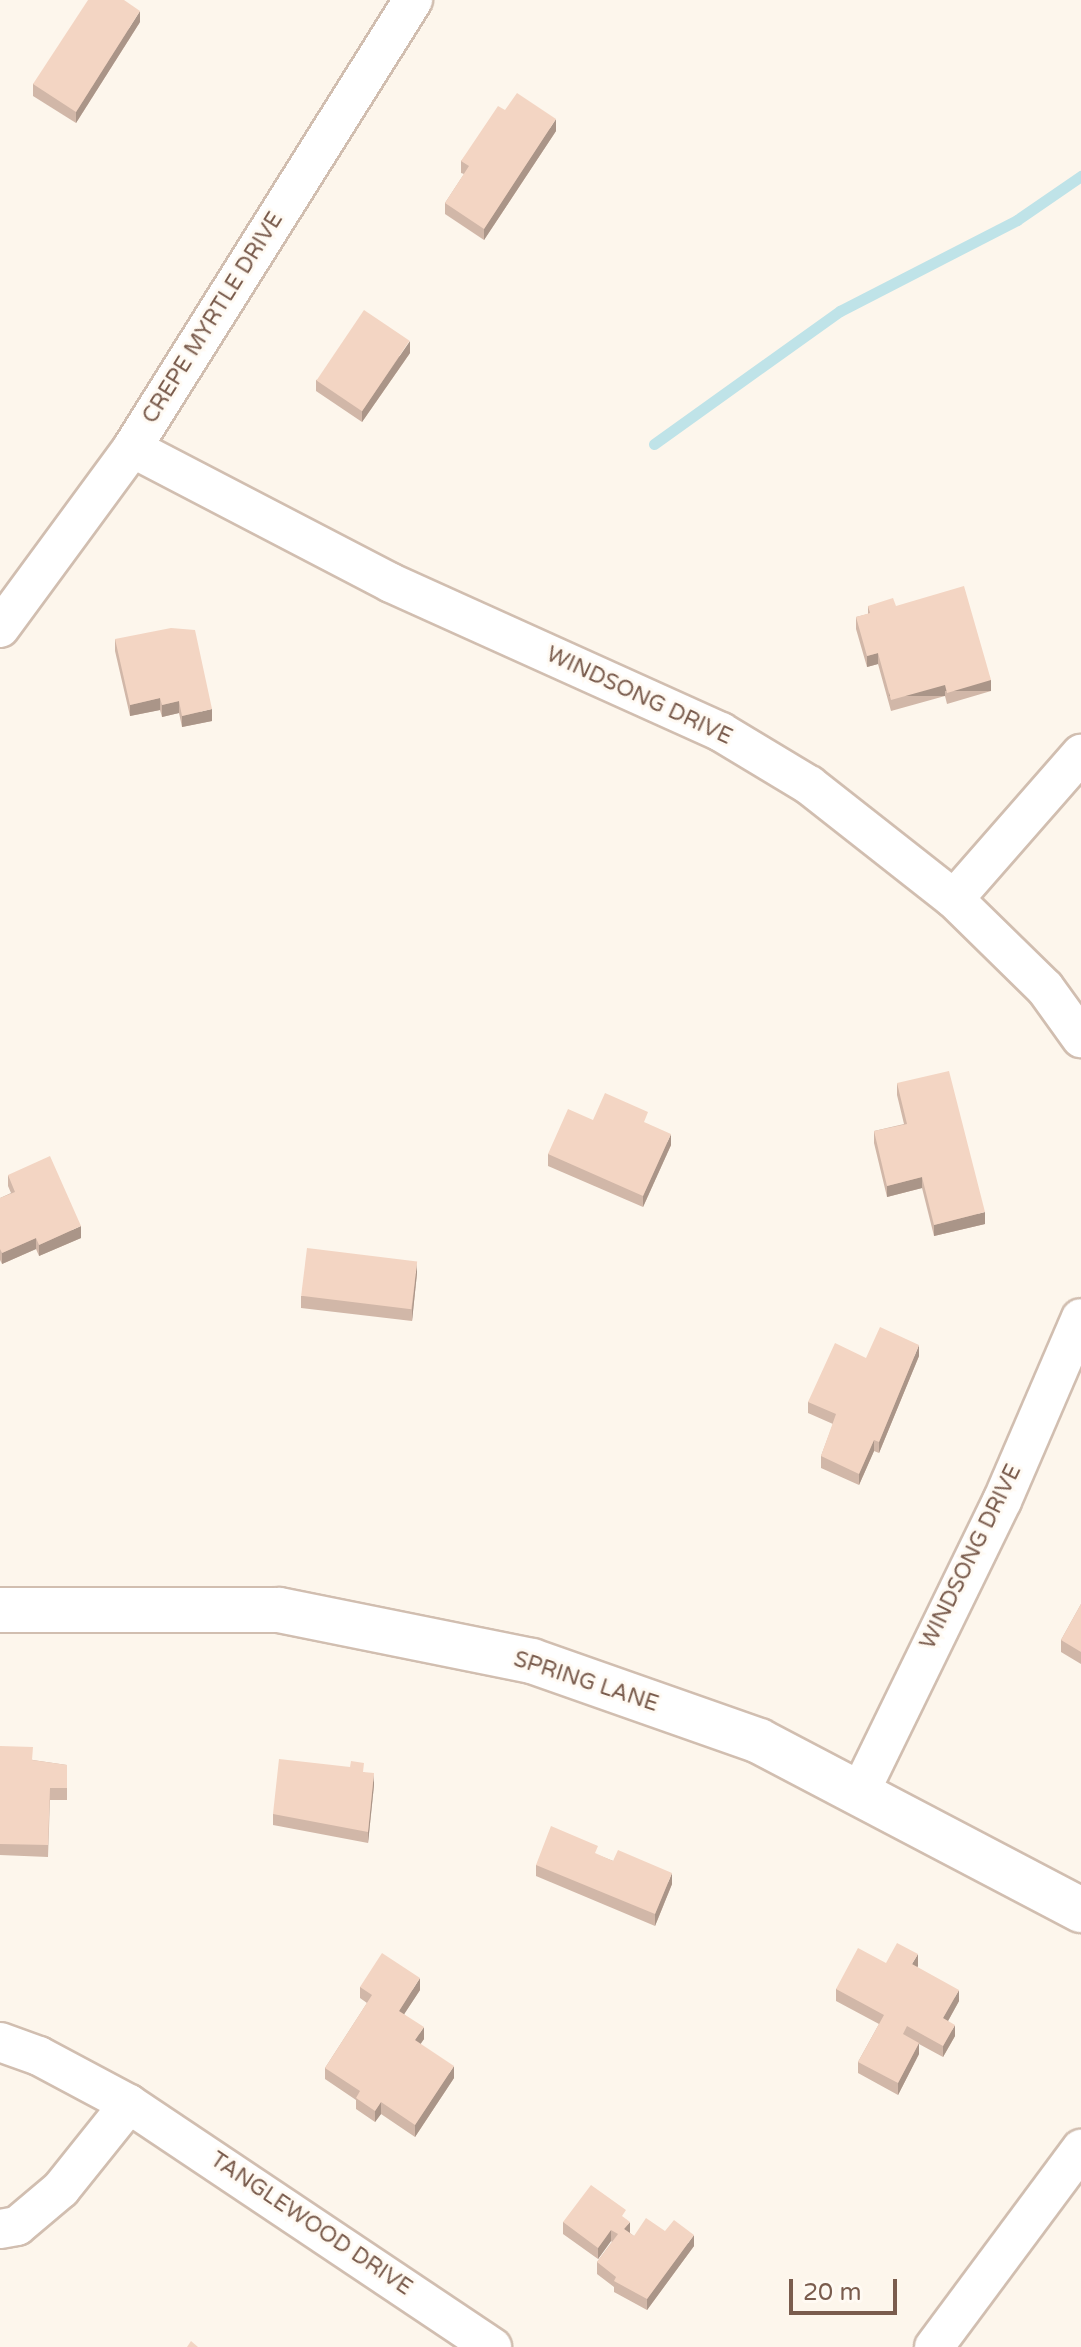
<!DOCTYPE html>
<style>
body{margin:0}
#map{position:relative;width:1081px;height:2347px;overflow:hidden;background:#fdf6ec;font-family:"Varela Round",sans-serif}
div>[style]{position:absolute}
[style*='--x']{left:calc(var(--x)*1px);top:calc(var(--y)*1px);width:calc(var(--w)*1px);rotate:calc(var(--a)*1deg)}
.stream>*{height:11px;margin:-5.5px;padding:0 5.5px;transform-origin:5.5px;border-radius:5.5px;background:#bfe3e8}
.roads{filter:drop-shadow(2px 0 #d1beb0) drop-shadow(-2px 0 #d1beb0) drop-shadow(0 2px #d1beb0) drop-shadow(0 -2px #d1beb0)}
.street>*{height:38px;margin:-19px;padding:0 19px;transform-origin:19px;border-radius:19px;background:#fff}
.secondary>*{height:44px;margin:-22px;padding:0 22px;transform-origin:22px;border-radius:22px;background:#fff}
.wall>*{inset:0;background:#d1b7a8}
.shaded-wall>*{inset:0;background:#aa9588;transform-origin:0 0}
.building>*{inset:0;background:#f3d5c3;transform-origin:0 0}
span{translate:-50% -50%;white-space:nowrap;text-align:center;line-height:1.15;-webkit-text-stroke:6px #fffaf3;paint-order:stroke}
.street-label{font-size:22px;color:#7a5c4d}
.scale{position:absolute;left:789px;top:2279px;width:108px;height:36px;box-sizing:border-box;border:4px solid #7a5c4d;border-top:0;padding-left:10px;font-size:24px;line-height:28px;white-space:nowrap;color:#7a5c4d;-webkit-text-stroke:6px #fffaf3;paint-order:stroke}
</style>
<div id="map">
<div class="stream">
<div style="--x:654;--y:444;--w:229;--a:-35.6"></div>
<div style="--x:840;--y:311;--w:199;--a:-27.2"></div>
<div style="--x:1017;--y:220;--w:78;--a:-34.5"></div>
</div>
<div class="roads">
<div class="street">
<div style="--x:132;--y:448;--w:292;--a:27.5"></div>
<div style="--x:391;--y:583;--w:362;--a:24.3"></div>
<div style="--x:721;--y:732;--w:103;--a:31.1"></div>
<div style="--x:809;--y:785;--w:184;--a:38.2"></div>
<div style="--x:954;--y:899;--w:127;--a:44.4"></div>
<div style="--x:1045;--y:988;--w:62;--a:54.2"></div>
<div style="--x:0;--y:628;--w:223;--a:-53.7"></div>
<div style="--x:132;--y:448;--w:529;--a:-57.9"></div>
<div style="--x:954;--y:899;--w:193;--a:-48.8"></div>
<div style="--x:859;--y:1794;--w:326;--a:-64"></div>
<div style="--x:1002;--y:1501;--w:199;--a:-66.7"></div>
<div style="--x:0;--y:2042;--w:41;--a:19.7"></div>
<div style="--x:39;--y:2056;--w:102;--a:28.1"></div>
<div style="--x:129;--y:2104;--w:109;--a:128.7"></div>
<div style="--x:61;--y:2189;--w:57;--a:139.9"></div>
<div style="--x:17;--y:2226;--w:17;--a:170"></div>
<div style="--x:129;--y:2104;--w:437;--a:33.8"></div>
<div style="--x:934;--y:2347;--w:247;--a:-53.4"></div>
</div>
<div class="secondary">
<div style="--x:0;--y:1610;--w:279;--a:0"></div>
<div style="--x:279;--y:1610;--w:258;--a:11.4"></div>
<div style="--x:532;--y:1661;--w:241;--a:19.4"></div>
<div style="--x:759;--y:1741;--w:364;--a:27.7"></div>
</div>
</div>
<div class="wall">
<div style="clip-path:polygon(140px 22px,76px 123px,33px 96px,33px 84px)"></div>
<div style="clip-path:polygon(505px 110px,556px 131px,484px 240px,445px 214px,445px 203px,464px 174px,461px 173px,461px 161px)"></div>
<div style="clip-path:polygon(410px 353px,362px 422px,316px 391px,316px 380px)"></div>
<div style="clip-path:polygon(868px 606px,896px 606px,991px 691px,947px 704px,945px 696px,891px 711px,878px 664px,867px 667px,856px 629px,856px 617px,868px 614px)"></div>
<div style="clip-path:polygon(115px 639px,212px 721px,182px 727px,179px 713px,162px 717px,160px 710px,130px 716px,115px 651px)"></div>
<div style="clip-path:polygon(897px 1083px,985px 1224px,934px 1236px,922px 1188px,887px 1197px,874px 1143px,874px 1131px,904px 1124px,897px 1095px)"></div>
<div style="clip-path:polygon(593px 1120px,648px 1124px,671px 1145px,643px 1207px,548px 1166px,548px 1154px)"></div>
<div style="clip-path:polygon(8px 1175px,81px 1238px,39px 1256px,36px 1249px,2px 1264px,0 1260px,0 1198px,11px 1193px,8px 1186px)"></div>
<div style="clip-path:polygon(417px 1273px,412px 1321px,301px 1308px,301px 1296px)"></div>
<div style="clip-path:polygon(919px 1356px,879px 1453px,874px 1451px,859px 1485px,821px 1468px,821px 1456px,833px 1424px,808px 1413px,808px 1402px,866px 1358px)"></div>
<div style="clip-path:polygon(1081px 1604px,1081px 1664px,1061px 1652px,1061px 1640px)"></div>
<div style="clip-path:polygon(0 1746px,33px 1760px,67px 1765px,67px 1800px,50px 1800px,48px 1857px,0 1855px)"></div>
<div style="clip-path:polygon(364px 1772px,374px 1785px,368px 1843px,273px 1825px,273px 1814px)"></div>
<div style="clip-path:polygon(598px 1855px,672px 1884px,655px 1926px,536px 1876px,536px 1865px)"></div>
<div style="clip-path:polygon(886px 1963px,918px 1966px,917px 1967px,959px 2001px,948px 2021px,955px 2036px,943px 2057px,919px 2044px,919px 2054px,898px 2095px,858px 2073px,858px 2062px,879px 2024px,836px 2001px,836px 1989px)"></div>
<div style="clip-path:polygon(360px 1987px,420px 1990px,404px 2014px,424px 2039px,420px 2044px,454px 2078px,415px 2137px,381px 2114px,375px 2122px,356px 2109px,356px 2100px,325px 2079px,325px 2068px,367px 2003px,360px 1998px)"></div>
<div style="clip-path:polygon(626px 2219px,630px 2233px,634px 2236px,665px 2231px,694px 2246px,647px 2310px,614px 2292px,614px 2287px,597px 2274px,597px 2262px,612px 2242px,611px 2241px,598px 2259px,563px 2234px,563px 2222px)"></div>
</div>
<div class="shaded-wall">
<div style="clip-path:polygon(140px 11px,140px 22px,76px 123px,76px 112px)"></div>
<div style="clip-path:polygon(556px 119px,556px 131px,484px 240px,484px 229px)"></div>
<div style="clip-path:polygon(410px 341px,410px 353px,362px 422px,362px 411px)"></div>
<div style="clip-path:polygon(878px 653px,878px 664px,867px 667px,867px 656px)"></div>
<div style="left:991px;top:680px;width:11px;height:46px;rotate:90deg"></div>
<div style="left:945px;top:685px;width:11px;height:56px;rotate:90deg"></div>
<div style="clip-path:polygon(160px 698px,160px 710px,130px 716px,130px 705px)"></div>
<div style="clip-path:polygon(179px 701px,179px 713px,162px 717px,162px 705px)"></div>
<div style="clip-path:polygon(212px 709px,212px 721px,182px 727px,182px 716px)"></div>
<div style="clip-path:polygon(671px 1134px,671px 1145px,643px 1207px,643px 1196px)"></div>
<div style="clip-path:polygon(922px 1177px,922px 1188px,887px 1197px,887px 1186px)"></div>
<div style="clip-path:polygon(985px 1212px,985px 1224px,934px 1236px,934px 1225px)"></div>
<div style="clip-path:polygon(81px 1226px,81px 1238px,39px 1256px,39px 1245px)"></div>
<div style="clip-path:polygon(36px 1238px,36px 1249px,2px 1264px,2px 1253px)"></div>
<div style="clip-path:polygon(417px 1262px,417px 1273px,412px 1321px,412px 1310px)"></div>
<div style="clip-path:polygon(919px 1345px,919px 1356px,879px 1453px,879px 1442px)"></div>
<div style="clip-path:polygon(874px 1440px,874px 1451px,859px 1485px,859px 1474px)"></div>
<div style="clip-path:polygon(374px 1773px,374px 1785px,368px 1843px,368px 1832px)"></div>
<div style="clip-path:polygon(672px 1873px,672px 1884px,655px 1926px,655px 1914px)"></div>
<div style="clip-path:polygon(918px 1954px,918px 1966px,912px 1976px,912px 1964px)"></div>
<div style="clip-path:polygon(420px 1978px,420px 1990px,399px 2022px,399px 2011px)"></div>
<div style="clip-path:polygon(959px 1990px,959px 2001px,943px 2030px,943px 2018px)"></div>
<div style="clip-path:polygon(955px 2025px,955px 2036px,943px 2057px,943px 2046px)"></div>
<div style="clip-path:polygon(424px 2027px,424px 2039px,415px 2052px,415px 2040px)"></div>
<div style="clip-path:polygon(919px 2043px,919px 2054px,898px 2095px,898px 2083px)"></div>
<div style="clip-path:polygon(454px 2066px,454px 2078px,415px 2137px,415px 2125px)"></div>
<div style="clip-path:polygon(381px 2102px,381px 2114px,375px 2122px,375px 2111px)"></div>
<div style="clip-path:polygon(630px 2222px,630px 2233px,624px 2229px)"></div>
<div style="clip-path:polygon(611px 2230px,611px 2241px,598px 2259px,598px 2248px)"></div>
<div style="clip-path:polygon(694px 2235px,694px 2246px,647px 2310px,647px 2299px)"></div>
</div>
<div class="building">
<div style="clip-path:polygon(88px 0,124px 0,140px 11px,76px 112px,33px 84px)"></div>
<div style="clip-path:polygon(517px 93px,556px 119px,484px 229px,445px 203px,469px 166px,461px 161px,498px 106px,505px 110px)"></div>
<div style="left:364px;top:310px;width:55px;height:85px;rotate:34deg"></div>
<div style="clip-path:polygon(964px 586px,991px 680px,947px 693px,945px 685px,891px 700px,878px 653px,867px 656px,856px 617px,870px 613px,868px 606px,893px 598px,896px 606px)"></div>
<div style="clip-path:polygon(171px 628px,195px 630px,212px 709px,182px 716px,179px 701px,162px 705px,160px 698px,130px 705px,115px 639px)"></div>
<div style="clip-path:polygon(949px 1071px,985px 1212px,934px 1225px,922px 1177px,887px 1186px,874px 1131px,907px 1124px,897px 1083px)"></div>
<div style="clip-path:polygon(605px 1093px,648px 1112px,644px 1122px,671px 1134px,643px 1196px,548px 1154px,568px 1109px,593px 1120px)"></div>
<div style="clip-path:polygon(50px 1156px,81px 1226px,39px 1245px,36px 1238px,2px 1253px,0 1249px,0 1198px,15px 1192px,8px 1175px)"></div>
<div style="left:307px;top:1248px;width:111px;height:48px;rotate:7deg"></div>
<div style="clip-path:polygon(880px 1327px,919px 1345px,879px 1442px,874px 1440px,859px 1474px,821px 1456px,836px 1414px,808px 1402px,835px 1343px,866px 1358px)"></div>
<div style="clip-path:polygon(1081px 1604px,1081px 1652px,1061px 1640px)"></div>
<div style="clip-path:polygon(0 1746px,33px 1747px,32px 1760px,67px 1765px,67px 1788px,50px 1788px,48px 1845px,0 1844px)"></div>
<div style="clip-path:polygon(279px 1759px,350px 1767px,351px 1761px,364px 1763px,363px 1772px,374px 1773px,368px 1832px,273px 1814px)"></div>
<div style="clip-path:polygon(551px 1826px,598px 1846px,595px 1853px,613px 1861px,618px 1850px,672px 1873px,655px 1914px,536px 1865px)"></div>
<div style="clip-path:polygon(897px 1943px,918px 1954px,912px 1964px,959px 1990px,943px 2018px,955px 2025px,943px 2046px,907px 2026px,903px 2034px,919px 2043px,898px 2083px,858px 2062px,884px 2015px,836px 1989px,858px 1948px,886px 1963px)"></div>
<div style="clip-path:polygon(382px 1953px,420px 1978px,399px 2011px,424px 2027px,415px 2040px,454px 2066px,415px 2125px,381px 2102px,375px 2111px,356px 2098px,360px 2091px,325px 2068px,372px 1995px,360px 1987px)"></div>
<div style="clip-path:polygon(591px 2185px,626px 2210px,622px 2216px,630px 2222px,624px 2229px,634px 2236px,646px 2218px,665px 2231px,674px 2220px,694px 2235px,647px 2299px,614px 2281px,616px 2277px,597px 2262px,618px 2234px,611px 2230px,598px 2248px,563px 2222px)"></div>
<div style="clip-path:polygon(191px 2341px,198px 2347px,187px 2347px)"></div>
</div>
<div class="street-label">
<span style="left:213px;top:318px;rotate:-58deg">CREPE MYRTLE DRIVE</span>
<span style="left:639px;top:696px;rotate:25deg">WINDSONG DRIVE</span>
<span style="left:971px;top:1557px;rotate:-64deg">WINDSONG DRIVE</span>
<span style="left:586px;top:1682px;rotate:18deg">SPRING LANE</span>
<span style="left:311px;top:2224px;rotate:34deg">TANGLEWOOD DRIVE</span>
</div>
<div class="scale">20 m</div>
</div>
